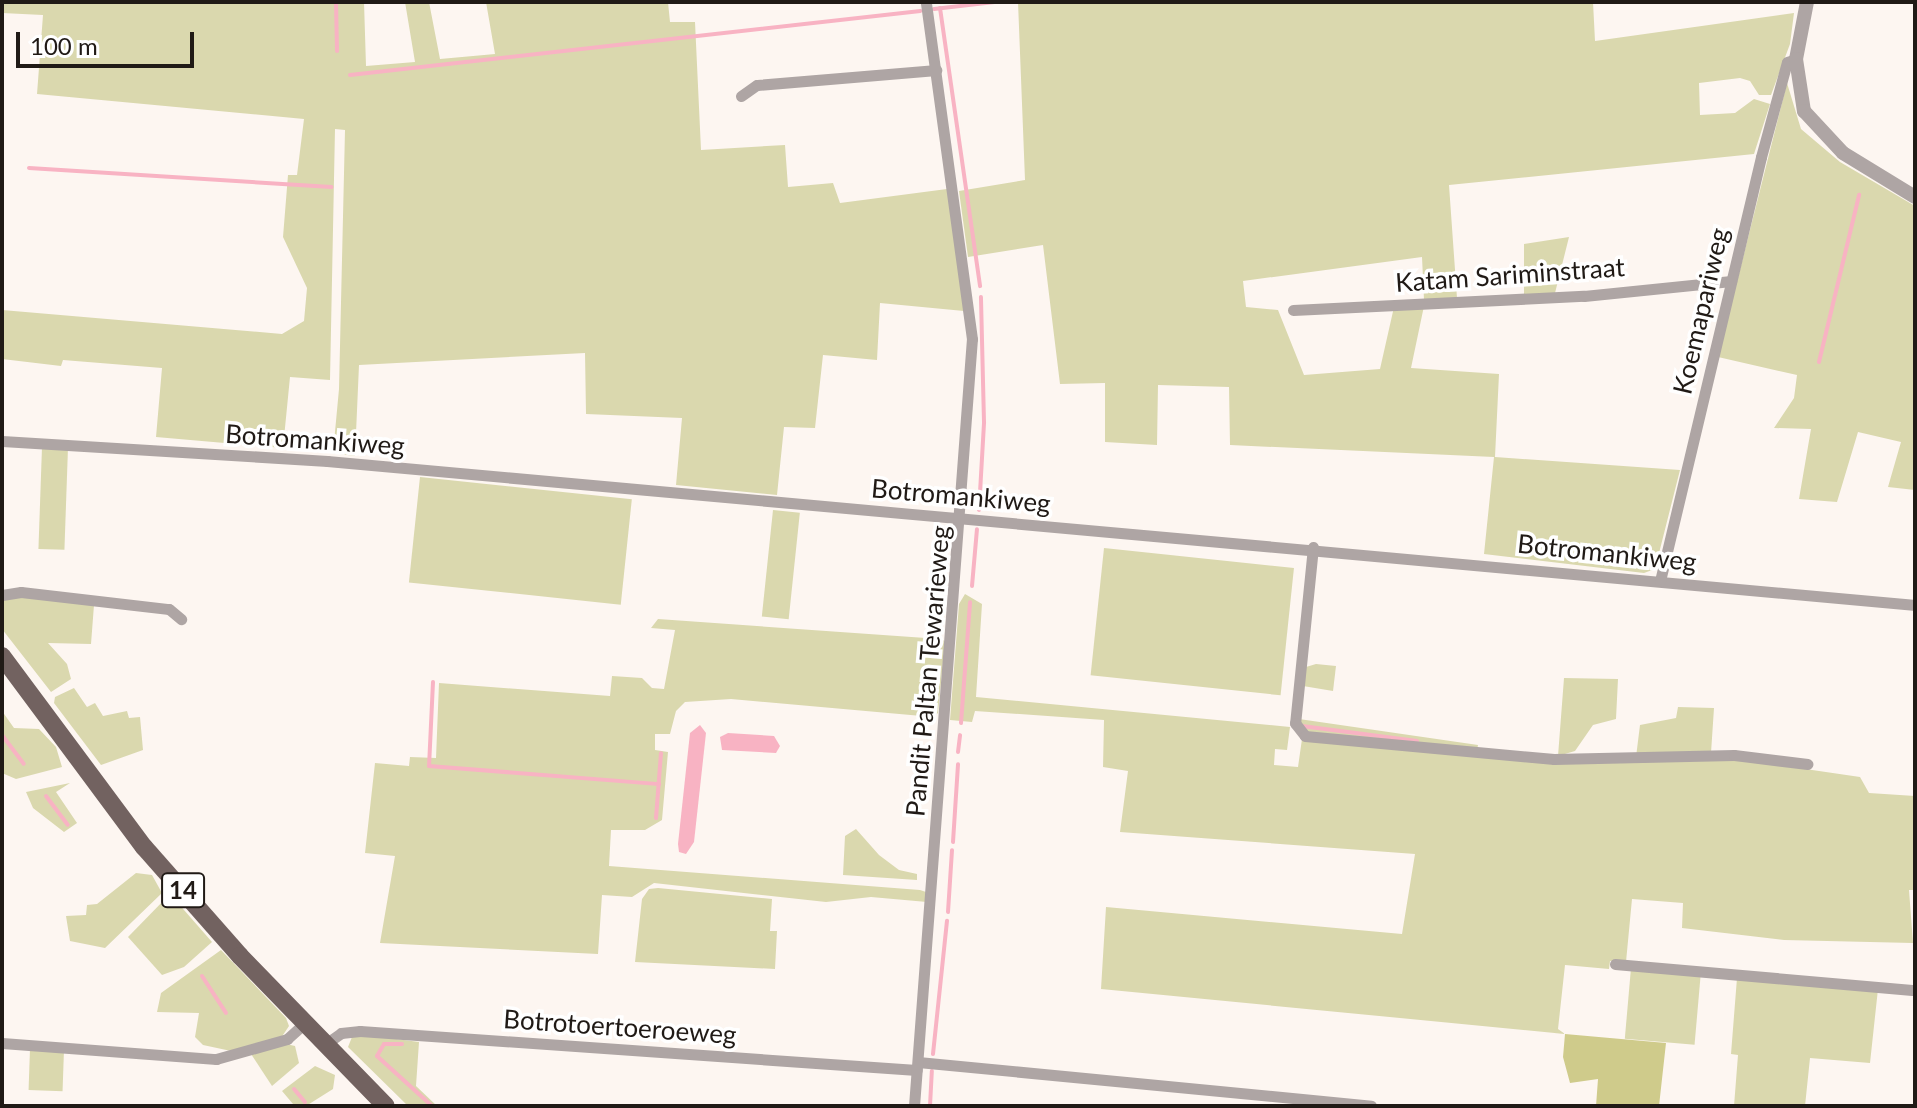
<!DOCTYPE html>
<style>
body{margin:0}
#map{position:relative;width:1917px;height:1108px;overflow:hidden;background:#fdf6f1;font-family:Lato,sans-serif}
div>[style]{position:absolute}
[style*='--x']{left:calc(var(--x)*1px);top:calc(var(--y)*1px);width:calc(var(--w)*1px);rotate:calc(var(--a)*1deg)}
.green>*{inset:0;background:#dad8ae;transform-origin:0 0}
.forest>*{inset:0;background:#cfcb8b}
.water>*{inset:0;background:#f8b3c3}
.stream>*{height:4px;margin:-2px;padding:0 2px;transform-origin:2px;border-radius:2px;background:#f8b3c3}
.minor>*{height:11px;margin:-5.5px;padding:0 5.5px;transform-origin:5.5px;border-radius:5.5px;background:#aea5a4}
.tertiary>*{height:14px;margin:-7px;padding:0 7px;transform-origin:7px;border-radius:7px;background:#aea5a4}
.primary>*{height:18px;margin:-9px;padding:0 9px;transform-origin:9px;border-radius:9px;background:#726260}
span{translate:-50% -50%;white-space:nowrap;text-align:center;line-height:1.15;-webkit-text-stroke:7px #fff;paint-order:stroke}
.shield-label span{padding:2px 6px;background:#fff;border:2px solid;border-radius:6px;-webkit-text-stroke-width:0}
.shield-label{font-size:24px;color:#201a16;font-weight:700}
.street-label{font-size:26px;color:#201a16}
.frame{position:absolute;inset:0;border:4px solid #201a16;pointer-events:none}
.scale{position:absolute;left:16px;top:32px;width:178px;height:36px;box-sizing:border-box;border:4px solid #201a16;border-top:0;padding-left:10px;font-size:24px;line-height:28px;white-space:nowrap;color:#201a16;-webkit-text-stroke:6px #fff;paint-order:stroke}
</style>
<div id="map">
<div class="green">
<div style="clip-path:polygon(2px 2px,364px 2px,366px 66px,415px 62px,405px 2px,429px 2px,440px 59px,495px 54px,486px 2px,668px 2px,670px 22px,695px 22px,701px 150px,785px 145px,788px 187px,833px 183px,840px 203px,947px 189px,964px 311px,880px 303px,877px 360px,823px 355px,815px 428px,784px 427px,777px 495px,676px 485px,682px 418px,586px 414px,585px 353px,359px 365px,355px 456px,333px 453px,339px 389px,345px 130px,335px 129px,330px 380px,290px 377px,283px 448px,156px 437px,162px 368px,63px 360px,61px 366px,2px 359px,2px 310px,282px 334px,304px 321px,307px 288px,283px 237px,288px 175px,297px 175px,304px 119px,37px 94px,43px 15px,2px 13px)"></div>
<div style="clip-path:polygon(1018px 2px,1593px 2px,1595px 41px,1794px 13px,1790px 44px,1771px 95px,1759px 95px,1750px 81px,1740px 78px,1699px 83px,1700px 115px,1735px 113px,1754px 99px,1770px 104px,1754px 154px,1449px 185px,1457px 298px,1424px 300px,1422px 257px,1243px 281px,1246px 307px,1278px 310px,1304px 375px,1380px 369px,1394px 307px,1424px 306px,1411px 368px,1499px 374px,1495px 457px,1680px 470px,1655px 569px,1644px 573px,1484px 554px,1494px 457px,1230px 445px,1229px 387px,1158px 385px,1157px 445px,1105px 442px,1105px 383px,1060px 384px,1043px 245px,968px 257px,959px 191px,1025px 180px)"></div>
<div style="clip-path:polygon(1787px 83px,1801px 129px,1840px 162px,1915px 206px,1915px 490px,1888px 487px,1901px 442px,1858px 432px,1837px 502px,1799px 499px,1811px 429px,1774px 428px,1794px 398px,1797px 375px,1718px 357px)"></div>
<div style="clip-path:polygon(1569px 237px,1555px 293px,1524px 295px,1524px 244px)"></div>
<div style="left:42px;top:447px;width:26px;height:102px;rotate:2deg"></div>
<div style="left:420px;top:477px;width:213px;height:106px;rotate:6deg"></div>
<div style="left:773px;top:510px;width:27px;height:107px;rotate:6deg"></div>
<div style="left:1104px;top:548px;width:191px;height:128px;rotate:6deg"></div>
<div style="clip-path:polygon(965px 594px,982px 604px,976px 697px,1290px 727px,1287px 750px,1275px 749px,1274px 765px,1298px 767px,1302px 739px,1639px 763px,1662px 757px,1736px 759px,1860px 777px,1869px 793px,1915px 796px,1915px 890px,1909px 890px,1913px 943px,1784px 940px,1682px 928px,1683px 903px,1632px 899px,1626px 962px,1610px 961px,1609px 969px,1565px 965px,1558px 1029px,1565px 1034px,1101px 989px,1106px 907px,1402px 934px,1415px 854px,1120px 832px,1128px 771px,1103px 767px,1104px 720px,975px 711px,972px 722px,950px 720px,959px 604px)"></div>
<div style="clip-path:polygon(10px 595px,94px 605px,91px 644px,48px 643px,67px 664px,71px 679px,51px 692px,2px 629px,2px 598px)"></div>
<div style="clip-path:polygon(658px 619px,940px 639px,945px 641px,938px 713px,933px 717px,731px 699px,685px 702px,676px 711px,670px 734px,655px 734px,655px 750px,668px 752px,662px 820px,645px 830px,611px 830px,609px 866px,920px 890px,926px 892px,927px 902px,871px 897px,826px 902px,654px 883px,632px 897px,602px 895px,598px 954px,380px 943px,395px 856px,365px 853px,375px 763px,409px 766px,410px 757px,436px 758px,439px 683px,610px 696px,612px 676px,642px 678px,652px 688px,664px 689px,675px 630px,651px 628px)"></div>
<div style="clip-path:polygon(1316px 664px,1336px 666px,1333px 691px,1303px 686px,1306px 667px)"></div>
<div style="clip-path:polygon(1564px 678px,1618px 679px,1616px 719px,1593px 725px,1575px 751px,1558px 756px)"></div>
<div style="clip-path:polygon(74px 688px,87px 707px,95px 703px,103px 716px,127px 711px,129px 718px,140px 717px,143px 750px,101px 765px,54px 703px,55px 697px)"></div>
<div style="clip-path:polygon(1678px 707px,1714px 708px,1711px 753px,1636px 757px,1640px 725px,1676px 718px)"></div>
<div style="clip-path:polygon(2px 711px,14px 728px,39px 729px,56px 747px,62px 767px,16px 779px,2px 773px)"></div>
<div style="clip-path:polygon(1299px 719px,1478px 745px,1477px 750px,1305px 733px)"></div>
<div style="clip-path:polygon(70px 783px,56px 792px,77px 823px,64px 832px,33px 808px,26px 792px)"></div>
<div style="clip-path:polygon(856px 829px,879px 855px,899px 870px,917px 874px,917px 880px,843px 875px,845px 836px)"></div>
<div style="clip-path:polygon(136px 873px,152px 875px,162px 893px,105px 948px,70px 941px,66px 916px,86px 915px,87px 905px,97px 904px)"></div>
<div style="clip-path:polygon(658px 888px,772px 899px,770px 931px,777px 931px,775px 969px,635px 962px,642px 899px,649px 889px)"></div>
<div style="clip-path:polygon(170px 894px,212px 942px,184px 967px,162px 975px,128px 937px)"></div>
<div style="clip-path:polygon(221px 950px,286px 1018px,289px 1026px,281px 1038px,231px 1051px,203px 1045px,195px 1037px,199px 1013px,157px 1012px,161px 993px)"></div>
<div style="left:1631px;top:968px;width:70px;height:71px;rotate:5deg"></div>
<div style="clip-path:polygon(1737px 978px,1878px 989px,1870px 1063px,1810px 1058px,1805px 1106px,1734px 1106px,1738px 1055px,1731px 1054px)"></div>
<div style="clip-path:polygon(373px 1036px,419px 1042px,416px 1086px,437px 1106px,408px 1106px,348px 1047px,352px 1037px)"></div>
<div style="clip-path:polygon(286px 1044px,295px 1046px,299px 1063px,272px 1086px,251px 1054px)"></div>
<div style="left:30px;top:1049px;width:34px;height:41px;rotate:2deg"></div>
<div style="clip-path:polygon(315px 1066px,335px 1075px,333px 1089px,306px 1106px,285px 1106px,293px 1104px,282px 1091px)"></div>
</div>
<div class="forest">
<div style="clip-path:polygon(1565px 1034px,1666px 1043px,1659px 1106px,1596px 1106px,1598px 1079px,1570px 1083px,1563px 1057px)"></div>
</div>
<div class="water">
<div style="clip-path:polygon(700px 725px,706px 733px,694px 842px,686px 854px,679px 852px,678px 844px,690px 733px)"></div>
<div style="clip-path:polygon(728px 733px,774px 736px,780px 746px,776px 753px,722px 750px,720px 737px)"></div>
</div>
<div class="stream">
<div style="--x:336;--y:2;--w:49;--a:88.8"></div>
<div style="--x:940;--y:8;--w:281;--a:81.8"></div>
<div style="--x:934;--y:9;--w:61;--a:-6.5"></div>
<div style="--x:350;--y:75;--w:574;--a:-6.41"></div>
<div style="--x:29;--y:168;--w:303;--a:3.6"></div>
<div style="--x:1819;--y:362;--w:172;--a:-76.5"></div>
<div style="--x:979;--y:510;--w:88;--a:-86.7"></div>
<div style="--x:984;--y:422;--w:125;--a:-91.4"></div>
<div style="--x:972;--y:586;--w:57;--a:-85"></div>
<div style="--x:433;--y:682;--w:84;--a:92.7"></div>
<div style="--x:429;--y:766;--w:231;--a:4.5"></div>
<div style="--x:961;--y:723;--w:121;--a:-85.7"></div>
<div style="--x:1302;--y:726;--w:116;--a:7.4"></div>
<div style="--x:2;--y:735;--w:36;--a:53"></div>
<div style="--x:958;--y:752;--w:17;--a:-83"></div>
<div style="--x:46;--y:796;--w:36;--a:53"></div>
<div style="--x:656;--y:818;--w:65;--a:-85.6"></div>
<div style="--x:953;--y:842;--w:78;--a:-86.3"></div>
<div style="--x:948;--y:912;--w:62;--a:-86.3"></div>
<div style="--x:202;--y:976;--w:44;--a:57"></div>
<div style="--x:402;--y:1044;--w:18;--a:180"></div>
<div style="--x:384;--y:1044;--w:14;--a:120"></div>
<div style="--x:377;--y:1056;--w:74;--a:42.3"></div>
<div style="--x:933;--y:1054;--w:134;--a:-84"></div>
<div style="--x:294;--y:1089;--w:17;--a:50"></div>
<div style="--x:930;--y:1106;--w:35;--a:-87"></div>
</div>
<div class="minor">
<div style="--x:741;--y:96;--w:19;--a:-35"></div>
<div style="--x:757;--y:85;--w:180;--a:-4.8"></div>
<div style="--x:1293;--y:310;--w:291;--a:-2.8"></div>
<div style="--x:1584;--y:296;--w:148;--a:-5.8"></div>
<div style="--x:2;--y:441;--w:326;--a:3.5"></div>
<div style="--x:327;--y:461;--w:1595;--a:5.18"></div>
<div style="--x:1313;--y:547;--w:177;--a:95.8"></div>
<div style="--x:1295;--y:723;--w:16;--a:52"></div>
<div style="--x:1305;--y:736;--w:250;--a:5.3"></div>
<div style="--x:1554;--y:759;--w:180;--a:-1.3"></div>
<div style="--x:1734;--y:755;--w:74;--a:7"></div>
<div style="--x:1660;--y:581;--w:436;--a:-76.6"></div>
<div style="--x:1761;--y:157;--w:98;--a:-74.7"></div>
<div style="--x:1787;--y:62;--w:9;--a:-18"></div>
<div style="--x:2;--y:595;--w:19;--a:-9"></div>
<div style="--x:21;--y:592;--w:149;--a:6.6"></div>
<div style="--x:169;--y:609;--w:16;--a:40"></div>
<div style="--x:1615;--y:964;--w:301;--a:5"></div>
<div style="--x:2;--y:1043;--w:215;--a:4.3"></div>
<div style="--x:216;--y:1059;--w:74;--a:-15.7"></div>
<div style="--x:287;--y:1039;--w:24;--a:-42"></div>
<div style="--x:324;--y:1045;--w:21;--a:-35"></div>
<div style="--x:341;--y:1033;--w:19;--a:-6"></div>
<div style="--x:360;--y:1031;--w:558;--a:4.01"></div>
<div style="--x:918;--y:1062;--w:455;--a:5.5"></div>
<div style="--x:914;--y:1106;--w:769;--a:-85.68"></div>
<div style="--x:972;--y:339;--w:340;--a:-97.8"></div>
</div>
<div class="tertiary">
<div style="--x:1807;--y:2;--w:58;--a:100.9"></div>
<div style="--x:1796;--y:59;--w:53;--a:81.3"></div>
<div style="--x:1804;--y:111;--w:57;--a:47.1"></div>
<div style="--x:1843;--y:153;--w:84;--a:31.4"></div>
</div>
<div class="primary">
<div style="--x:2;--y:656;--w:238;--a:53.4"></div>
<div style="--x:144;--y:847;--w:145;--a:48.6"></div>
<div style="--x:240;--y:956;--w:209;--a:45.8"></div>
</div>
<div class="shield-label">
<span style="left:183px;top:890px">14</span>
</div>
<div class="street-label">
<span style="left:1510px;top:275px;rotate:-4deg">Katam Sariminstraat</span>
<span style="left:1701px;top:311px;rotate:-77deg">Koemapariweg</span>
<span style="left:315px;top:440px;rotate:4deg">Botromankiweg</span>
<span style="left:961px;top:496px;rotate:5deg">Botromankiweg</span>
<span style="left:1607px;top:553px;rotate:6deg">Botromankiweg</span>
<span style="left:928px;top:671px;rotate:-85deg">Pandit Paltan Tewarieweg</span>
<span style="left:620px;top:1027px;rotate:4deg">Botrotoertoeroeweg</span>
</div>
<div class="frame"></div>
<div class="scale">100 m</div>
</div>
